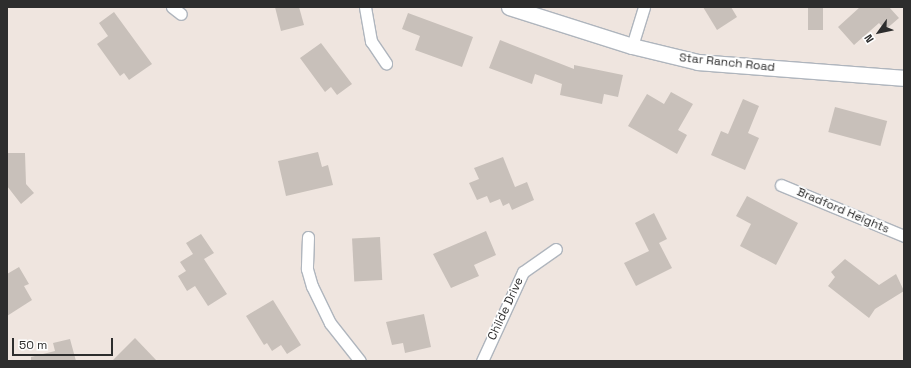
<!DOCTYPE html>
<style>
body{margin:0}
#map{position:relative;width:911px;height:368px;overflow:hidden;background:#efe5df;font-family:"Space Grotesk",sans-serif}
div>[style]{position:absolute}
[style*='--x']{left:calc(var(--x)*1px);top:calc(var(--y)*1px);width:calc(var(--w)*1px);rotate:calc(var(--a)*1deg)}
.building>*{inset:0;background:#c8c0ba;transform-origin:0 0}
.roads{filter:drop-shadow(1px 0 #afb5bd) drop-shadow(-1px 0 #afb5bd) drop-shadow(0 1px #afb5bd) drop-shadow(0 -1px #afb5bd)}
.street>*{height:11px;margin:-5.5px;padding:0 5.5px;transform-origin:5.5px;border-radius:5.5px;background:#fff}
.secondary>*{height:15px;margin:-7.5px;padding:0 7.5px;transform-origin:7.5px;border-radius:7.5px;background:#fff}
span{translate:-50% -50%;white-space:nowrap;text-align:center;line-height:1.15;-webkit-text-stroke:3.5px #fff;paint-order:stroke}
.street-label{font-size:12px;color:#2d2d2d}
.frame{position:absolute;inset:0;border:8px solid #2d2d2d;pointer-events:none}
.north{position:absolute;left:859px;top:12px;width:40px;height:40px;-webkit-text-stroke:3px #fff;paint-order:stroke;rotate:237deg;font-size:11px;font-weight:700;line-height:16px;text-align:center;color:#2d2d2d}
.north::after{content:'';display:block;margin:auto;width:14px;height:18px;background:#2d2d2d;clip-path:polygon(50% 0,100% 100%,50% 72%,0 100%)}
.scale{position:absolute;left:12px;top:338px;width:101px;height:18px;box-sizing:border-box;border:2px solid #2d2d2d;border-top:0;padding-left:5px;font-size:12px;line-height:14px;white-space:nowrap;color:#2d2d2d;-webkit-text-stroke:3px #fff;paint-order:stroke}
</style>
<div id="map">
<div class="building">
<div style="clip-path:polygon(275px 7px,299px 7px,304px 25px,281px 31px)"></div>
<div style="clip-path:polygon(703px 7px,731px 7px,737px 17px,717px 30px)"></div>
<div style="left:808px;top:7px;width:15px;height:23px"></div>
<div style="clip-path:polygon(860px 7px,889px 7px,899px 18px,885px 30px,879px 23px,854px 45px,838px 27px)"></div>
<div style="clip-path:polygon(114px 12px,152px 64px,129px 80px,124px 73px,120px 76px,97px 44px,108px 36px,99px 23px)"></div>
<div style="clip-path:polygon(408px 13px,473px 37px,462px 67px,415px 50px,420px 36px,402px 29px)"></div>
<div style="clip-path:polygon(500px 40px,574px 69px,574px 65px,623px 75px,618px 97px,604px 94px,602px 104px,560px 95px,562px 84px,535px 74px,532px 84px,489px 68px)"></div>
<div style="clip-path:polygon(321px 43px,352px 84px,337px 95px,331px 87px,325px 92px,300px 58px)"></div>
<div style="clip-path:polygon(671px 92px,693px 104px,678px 130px,687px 135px,677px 154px,628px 126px,647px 94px,664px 104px)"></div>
<div style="clip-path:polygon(743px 99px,759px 106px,748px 133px,759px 138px,745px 170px,711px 155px,721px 131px,728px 134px)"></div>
<div style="left:835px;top:107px;width:54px;height:26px;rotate:15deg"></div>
<div style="clip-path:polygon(318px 152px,322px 167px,328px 165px,333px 185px,286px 196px,278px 161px)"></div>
<div style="clip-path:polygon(7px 153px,25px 153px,26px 184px,34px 193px,21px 204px,7px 186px)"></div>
<div style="clip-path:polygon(503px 157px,515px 187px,527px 182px,534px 200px,512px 210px,509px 203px,503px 206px,500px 199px,490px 203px,487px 196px,477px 200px,469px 183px,479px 179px,474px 168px)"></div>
<div style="clip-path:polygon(747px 196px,798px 223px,776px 265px,740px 246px,751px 224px,736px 216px)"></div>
<div style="clip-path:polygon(654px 213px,667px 239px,659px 243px,672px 268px,636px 286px,624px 263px,649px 251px,635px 223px)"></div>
<div style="clip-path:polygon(486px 231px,496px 255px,474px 265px,479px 276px,451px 288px,433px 254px)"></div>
<div style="clip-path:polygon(201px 234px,214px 253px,204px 259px,227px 294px,208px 306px,195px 286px,187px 291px,178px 276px,186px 271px,180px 262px,193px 254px,186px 243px)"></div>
<div style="left:380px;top:237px;width:43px;height:28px;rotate:87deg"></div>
<div style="clip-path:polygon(845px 259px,879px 285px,896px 274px,904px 291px,875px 309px,869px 318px,828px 286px,835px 277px,831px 272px)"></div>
<div style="clip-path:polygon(19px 267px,29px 284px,24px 286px,32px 300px,7px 316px,7px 274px)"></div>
<div style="clip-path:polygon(273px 300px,301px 345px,287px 354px,281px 345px,272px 351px,267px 343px,264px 345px,246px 316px)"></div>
<div style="clip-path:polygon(424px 314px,431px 347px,405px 353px,403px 343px,392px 345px,386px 322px)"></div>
<div style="clip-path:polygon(135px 338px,157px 361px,112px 361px)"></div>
<div style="clip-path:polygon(70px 339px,76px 361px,31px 361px,31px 357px,55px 351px,53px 343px)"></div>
</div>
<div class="roads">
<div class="street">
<div style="--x:172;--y:7;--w:11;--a:38"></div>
<div style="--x:365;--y:7;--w:35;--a:80"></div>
<div style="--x:371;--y:41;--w:27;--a:56"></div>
<div style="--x:632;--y:46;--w:41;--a:-72.9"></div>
<div style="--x:781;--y:185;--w:133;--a:22.5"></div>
<div style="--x:308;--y:237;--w:32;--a:92"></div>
<div style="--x:307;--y:269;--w:18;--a:74"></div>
<div style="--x:312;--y:286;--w:41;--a:64.1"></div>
<div style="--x:330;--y:323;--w:48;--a:51.7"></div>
<div style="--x:482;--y:361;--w:98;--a:-65.3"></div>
<div style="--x:523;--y:272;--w:40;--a:-34.9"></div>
</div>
<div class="secondary">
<div style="--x:509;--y:7;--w:129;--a:17.6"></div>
<div style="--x:632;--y:46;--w:68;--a:13.6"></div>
<div style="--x:698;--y:62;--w:207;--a:4.4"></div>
</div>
</div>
<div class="street-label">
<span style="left:727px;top:63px;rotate:6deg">Star Ranch Road</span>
<span style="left:843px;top:211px;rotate:23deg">Bradford Heights</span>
<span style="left:506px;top:309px;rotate:-65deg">Childe Drive</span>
</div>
<div class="frame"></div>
<div class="north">N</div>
<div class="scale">50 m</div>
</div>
